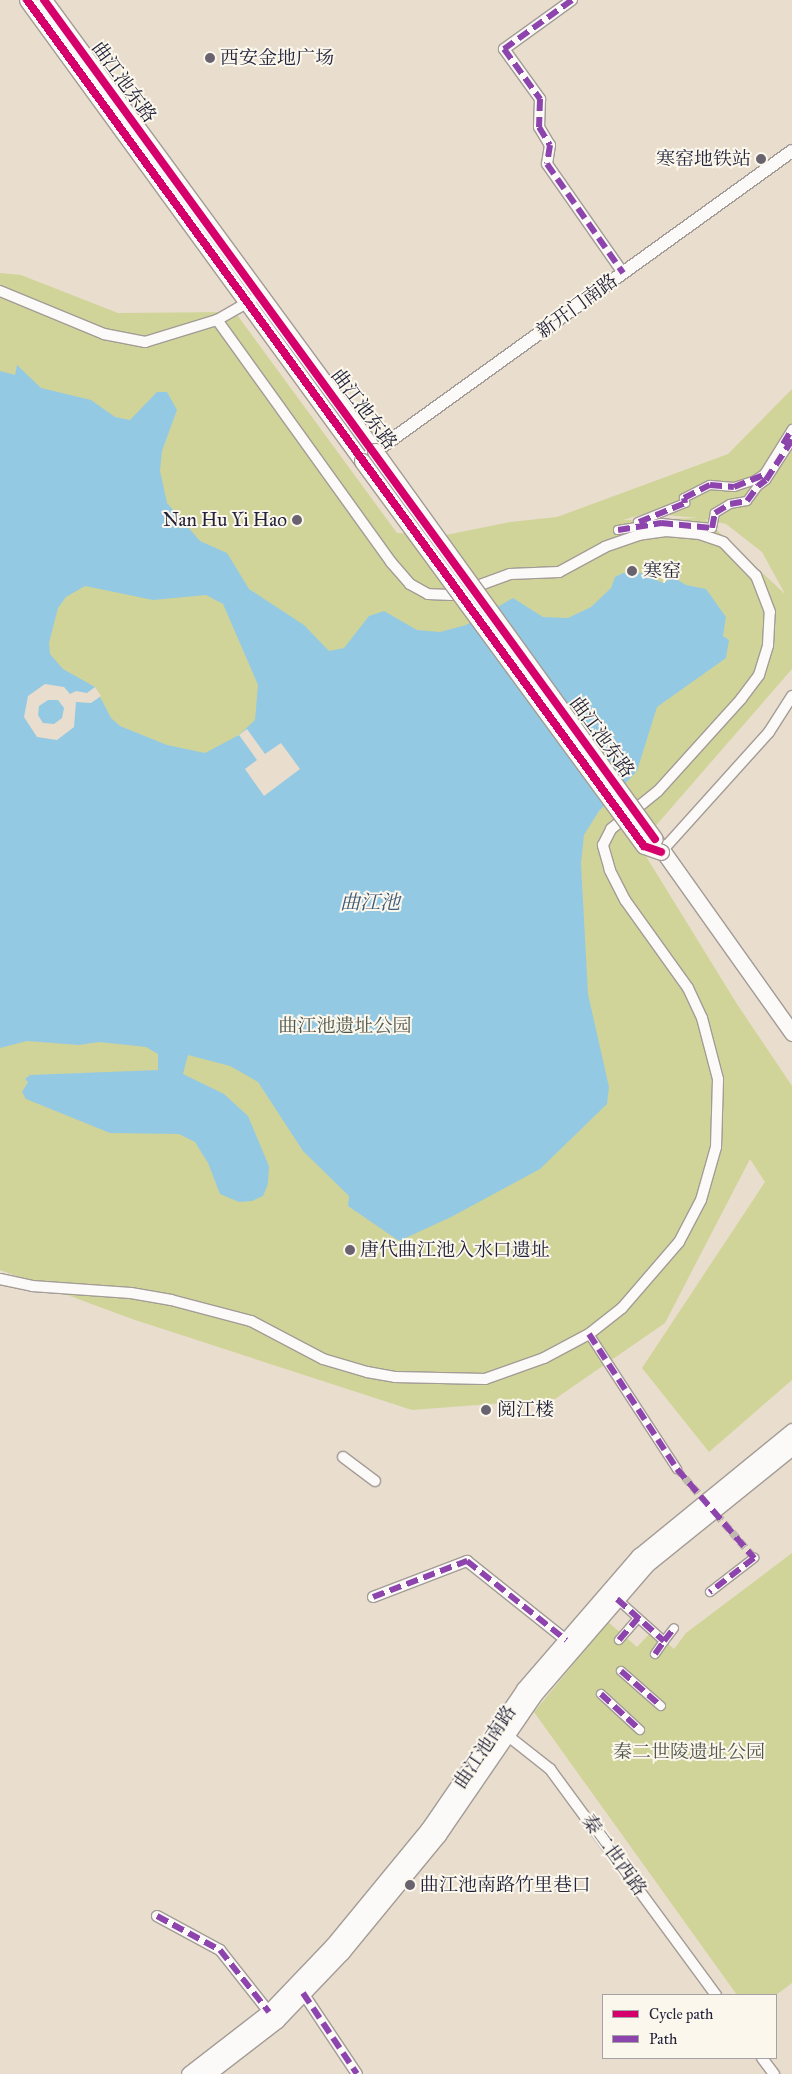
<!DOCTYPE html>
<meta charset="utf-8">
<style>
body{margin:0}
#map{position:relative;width:792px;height:2074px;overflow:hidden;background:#e9ddcd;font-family:"IM FELL Great Primer","Noto Serif SC",serif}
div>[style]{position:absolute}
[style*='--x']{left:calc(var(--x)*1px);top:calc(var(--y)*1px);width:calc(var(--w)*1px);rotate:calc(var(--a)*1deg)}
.green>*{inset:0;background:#d1d499}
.water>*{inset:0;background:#94c9e3}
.pier>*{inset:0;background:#e9ddcd}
.pedestrian-tunnel>*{height:8px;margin-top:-4px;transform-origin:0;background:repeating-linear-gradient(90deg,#c1b8b0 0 8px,transparent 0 12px)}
.roads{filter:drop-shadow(1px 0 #a39c96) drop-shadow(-1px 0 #a39c96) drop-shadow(0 1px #a39c96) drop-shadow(0 -1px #a39c96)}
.pedestrian>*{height:8px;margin:-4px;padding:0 4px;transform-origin:4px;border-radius:4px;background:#fcfaf8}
.minor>*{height:10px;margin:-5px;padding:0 5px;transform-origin:5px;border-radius:5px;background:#fcfaf8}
.tertiary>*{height:12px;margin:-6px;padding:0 6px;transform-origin:6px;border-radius:6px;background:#fcfaf8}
.secondary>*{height:15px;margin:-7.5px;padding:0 7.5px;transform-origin:7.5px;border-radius:7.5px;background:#fcfaf8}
.bridges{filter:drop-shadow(1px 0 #a39c96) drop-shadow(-1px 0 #a39c96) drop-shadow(0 1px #a39c96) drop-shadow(0 -1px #a39c96)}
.secondary-bridge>*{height:15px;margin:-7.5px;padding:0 7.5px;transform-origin:7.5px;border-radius:7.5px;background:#fcfaf8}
.quiet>*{height:6px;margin-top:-3px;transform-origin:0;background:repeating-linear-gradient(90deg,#8e44ad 0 12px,transparent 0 18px)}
.cycleway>*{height:8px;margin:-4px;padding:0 4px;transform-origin:4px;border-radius:4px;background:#d6006c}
.dots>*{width:14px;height:14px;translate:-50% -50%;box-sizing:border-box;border:2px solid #fbf7ec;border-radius:50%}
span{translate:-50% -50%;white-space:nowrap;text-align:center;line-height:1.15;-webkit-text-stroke:4px #fbf7ec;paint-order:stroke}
.poi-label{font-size:19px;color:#22223b}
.left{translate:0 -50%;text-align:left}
.right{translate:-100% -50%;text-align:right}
.street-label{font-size:19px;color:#22223b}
.park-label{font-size:19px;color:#50554b}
.water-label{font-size:20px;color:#3d5a79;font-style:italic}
.legend{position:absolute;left:602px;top:1994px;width:175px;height:65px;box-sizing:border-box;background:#fbf7ec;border:1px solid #a4a2a5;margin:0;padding:6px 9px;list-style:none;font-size:15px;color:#22223b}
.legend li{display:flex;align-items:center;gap:10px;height:25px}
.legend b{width:25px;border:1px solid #a4a2a5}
</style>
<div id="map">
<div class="green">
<div style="clip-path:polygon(evenodd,0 273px,21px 275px,118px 313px,235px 312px,397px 533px,446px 535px,510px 522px,557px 517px,728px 454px,792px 389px,792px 669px,639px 845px,737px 1004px,792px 1086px,792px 1380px,709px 1452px,642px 1368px,765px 1182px,750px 1159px,665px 1323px,555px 1399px,412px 1410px,132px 1319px,0 1270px,0 273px,651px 512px,675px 516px,699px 518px,623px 520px,651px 512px,0 273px,705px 519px,726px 524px,762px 552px,785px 594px,705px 519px)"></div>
<div style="clip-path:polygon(792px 1553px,792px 1983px,776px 1995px,737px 1995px,534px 1712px,608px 1622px,637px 1647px,653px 1630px,674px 1649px,686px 1633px)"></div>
</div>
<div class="water">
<div style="clip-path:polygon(evenodd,17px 365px,41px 388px,91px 400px,115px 417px,130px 420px,157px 392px,167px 392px,177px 410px,162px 451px,160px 471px,167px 503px,200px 541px,227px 553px,249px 589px,304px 625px,329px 651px,344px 648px,369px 616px,384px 611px,417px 630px,440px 632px,466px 625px,513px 598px,543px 617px,568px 618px,591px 607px,611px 588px,615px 577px,623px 573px,641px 573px,663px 583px,673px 577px,686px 585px,706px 589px,726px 617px,723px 636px,729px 640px,726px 658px,657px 707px,637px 771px,599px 811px,584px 835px,581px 863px,588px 994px,609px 1087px,607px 1104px,540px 1169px,451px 1217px,399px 1241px,348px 1206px,349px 1196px,303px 1151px,258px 1082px,230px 1066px,188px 1055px,183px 1074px,224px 1094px,248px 1116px,269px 1166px,268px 1184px,263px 1196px,252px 1201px,239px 1202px,220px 1194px,208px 1163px,195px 1142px,179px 1134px,110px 1133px,26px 1099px,22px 1092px,28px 1082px,25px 1079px,30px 1075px,158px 1070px,158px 1054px,146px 1047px,99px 1042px,79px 1045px,27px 1041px,0 1048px,0 371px,15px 375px,17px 365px,85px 586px,153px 600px,206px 595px,223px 604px,258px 685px,255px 720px,239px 735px,205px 753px,167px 745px,120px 726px,111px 718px,95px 687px,63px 669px,50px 654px,49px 643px,58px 608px,66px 597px,85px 586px)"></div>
</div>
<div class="pier">
<div style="clip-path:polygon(evenodd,45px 684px,64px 687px,70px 694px,76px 691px,87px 693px,95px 687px,101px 696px,91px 703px,76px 702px,74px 727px,57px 740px,37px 737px,24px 717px,28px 696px,45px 684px,48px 700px,58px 700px,64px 708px,62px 718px,54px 724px,43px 723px,38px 715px,39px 706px,48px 700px)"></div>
<div style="clip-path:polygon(247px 729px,265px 754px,281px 743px,300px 769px,264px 796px,245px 769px,257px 760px,239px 735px)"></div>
</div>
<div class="pedestrian-tunnel">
<div style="--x:677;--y:1469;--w:118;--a:49.1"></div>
</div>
<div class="roads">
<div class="pedestrian">
<div style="--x:638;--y:522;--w:51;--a:-22"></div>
<div style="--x:685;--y:503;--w:5;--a:-101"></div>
<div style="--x:684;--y:498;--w:29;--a:-27"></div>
<div style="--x:710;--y:485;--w:24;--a:5"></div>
<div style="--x:734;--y:487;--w:22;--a:-18"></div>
<div style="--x:755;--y:480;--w:11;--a:-34"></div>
<div style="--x:764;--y:474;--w:53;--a:-58.1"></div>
<div style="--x:618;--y:530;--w:44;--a:-9.2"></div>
<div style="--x:661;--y:523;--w:51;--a:5.6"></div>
<div style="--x:712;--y:528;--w:15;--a:-79"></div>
<div style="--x:715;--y:513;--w:17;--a:-31"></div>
<div style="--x:730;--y:504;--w:17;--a:-10"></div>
<div style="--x:747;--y:501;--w:19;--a:-54"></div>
<div style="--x:758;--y:486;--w:10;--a:-37"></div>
<div style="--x:766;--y:480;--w:48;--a:-57"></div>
<div style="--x:589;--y:1334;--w:161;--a:56.9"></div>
<div style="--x:710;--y:1592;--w:56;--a:-37.7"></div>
<div style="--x:617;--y:1599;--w:63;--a:41.8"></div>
<div style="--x:664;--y:1641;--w:16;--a:-52"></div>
<div style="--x:619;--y:1640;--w:29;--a:-49"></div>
<div style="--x:655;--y:1654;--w:16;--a:-55"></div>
<div style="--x:621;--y:1671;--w:53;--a:41.2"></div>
<div style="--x:601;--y:1694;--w:53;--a:42.7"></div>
</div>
<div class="minor">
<div style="--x:572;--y:0;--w:84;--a:144.2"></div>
<div style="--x:504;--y:49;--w:62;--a:54.2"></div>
<div style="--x:540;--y:99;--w:28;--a:92"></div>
<div style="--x:539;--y:127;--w:21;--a:59"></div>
<div style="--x:550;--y:145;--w:19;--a:99"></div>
<div style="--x:547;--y:164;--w:133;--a:55.1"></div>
<div style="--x:0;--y:291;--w:113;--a:22.5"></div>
<div style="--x:104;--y:334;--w:42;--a:11"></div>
<div style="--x:145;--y:342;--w:75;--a:-17"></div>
<div style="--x:217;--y:320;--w:40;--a:-29.7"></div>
<div style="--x:661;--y:852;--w:161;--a:-48"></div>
<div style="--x:769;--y:732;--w:43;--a:-57.4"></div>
<div style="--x:0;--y:1279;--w:33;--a:12"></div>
<div style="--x:32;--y:1286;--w:99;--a:4"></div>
<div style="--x:131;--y:1293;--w:41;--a:9.9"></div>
<div style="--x:171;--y:1300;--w:83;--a:14.7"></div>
<div style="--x:251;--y:1321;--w:81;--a:27.8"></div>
<div style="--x:323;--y:1359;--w:46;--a:16.5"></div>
<div style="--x:367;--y:1372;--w:28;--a:10"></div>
<div style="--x:395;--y:1377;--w:90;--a:1.3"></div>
<div style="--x:485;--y:1379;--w:63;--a:-19.6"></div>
<div style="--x:544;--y:1358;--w:51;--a:-28.1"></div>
<div style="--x:589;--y:1334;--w:42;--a:-38.2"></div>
<div style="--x:622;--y:1308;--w:87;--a:-49.2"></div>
<div style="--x:679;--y:1242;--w:47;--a:-62.4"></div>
<div style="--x:701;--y:1200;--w:55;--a:-74.2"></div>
<div style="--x:716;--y:1147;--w:68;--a:-88.3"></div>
<div style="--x:718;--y:1079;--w:63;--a:-104.7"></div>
<div style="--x:702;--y:1018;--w:33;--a:-115"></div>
<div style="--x:688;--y:988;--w:108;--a:-125.6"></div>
<div style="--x:625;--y:900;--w:34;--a:-117"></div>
<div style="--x:610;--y:870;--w:26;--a:-106"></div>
<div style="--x:603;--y:845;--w:18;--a:-63"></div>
<div style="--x:611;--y:829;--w:60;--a:-39"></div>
<div style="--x:658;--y:791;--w:124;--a:-47.9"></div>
<div style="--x:741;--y:699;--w:30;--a:-53"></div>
<div style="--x:759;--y:675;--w:31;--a:-73"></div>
<div style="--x:768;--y:645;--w:33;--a:-87"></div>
<div style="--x:770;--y:612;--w:39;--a:-111"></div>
<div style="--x:756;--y:576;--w:47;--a:-134.1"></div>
<div style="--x:723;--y:542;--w:24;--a:-161"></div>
<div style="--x:700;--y:534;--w:34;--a:-175"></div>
<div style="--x:666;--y:531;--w:27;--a:172"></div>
<div style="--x:639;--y:535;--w:36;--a:161"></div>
<div style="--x:605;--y:547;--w:52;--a:151.5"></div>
<div style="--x:559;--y:572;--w:49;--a:177.7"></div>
<div style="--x:510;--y:574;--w:61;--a:159.8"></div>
<div style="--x:453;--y:595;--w:25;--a:-178"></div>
<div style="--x:428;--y:594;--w:21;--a:-151"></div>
<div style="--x:410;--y:584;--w:29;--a:-131"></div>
<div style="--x:391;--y:562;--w:298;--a:-125.7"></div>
<div style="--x:343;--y:1457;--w:40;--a:37"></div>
<div style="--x:373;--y:1597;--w:101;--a:-21"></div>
<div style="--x:467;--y:1561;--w:127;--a:38.6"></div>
<div style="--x:503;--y:1732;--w:60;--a:38.2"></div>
<div style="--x:550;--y:1769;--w:280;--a:53.7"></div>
<div style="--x:157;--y:1916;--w:72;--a:28.4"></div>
<div style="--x:220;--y:1950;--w:79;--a:51.7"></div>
<div style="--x:303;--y:1993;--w:97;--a:56.3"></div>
<div style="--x:762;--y:2058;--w:20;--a:53"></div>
</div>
<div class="tertiary">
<div style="--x:362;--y:461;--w:530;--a:-35.79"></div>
</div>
<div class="secondary">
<div style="--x:27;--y:0;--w:570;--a:53.99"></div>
<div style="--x:44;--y:0;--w:559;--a:53.72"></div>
<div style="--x:655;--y:840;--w:237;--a:54.6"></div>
<div style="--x:189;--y:2074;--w:101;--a:-37.8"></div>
<div style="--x:269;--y:2012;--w:93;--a:-46.3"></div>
<div style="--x:333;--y:1945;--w:151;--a:-50.6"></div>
<div style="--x:429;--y:1828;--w:168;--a:-55.6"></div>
<div style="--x:524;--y:1689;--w:176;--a:-49.2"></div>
<div style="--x:639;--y:1556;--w:198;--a:-39.2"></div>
<div style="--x:207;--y:2074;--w:88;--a:-37.6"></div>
<div style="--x:277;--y:2020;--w:94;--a:-46.3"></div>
<div style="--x:342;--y:1952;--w:151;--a:-50.6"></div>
<div style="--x:438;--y:1835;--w:168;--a:-55.6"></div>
<div style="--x:533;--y:1696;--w:174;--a:-49.2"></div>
<div style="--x:647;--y:1564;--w:186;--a:-38.9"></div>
</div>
</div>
<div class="bridges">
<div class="secondary-bridge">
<div style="--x:375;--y:451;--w:478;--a:54.2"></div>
<div style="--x:362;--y:461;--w:477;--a:53.8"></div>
<div style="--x:644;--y:846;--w:18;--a:19"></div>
</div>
</div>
<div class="quiet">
<div style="--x:572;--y:0;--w:84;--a:144.2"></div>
<div style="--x:504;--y:49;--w:62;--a:54.2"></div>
<div style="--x:540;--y:99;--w:28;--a:92"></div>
<div style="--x:539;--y:127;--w:21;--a:59"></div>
<div style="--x:550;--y:145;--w:19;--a:99"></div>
<div style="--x:547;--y:164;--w:133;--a:55.1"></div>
<div style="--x:783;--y:444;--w:17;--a:-59"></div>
<div style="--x:639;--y:522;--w:50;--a:-22.4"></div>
<div style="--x:685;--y:503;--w:5;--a:-101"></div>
<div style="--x:684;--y:498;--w:29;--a:-27"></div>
<div style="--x:710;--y:485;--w:24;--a:5"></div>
<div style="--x:734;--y:487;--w:31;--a:-22"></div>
<div style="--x:618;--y:530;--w:44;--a:-9.2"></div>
<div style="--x:661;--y:523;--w:51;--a:5.6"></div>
<div style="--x:712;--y:528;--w:15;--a:-79"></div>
<div style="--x:715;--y:513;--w:17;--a:-31"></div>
<div style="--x:730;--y:504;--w:17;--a:-10"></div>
<div style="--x:747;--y:501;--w:19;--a:-54"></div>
<div style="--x:758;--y:486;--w:10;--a:-37"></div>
<div style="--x:766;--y:480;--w:48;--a:-57"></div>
<div style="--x:589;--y:1334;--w:161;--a:56.9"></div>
<div style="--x:677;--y:1469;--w:118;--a:49.1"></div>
<div style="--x:754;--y:1558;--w:56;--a:142.3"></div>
<div style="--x:373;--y:1597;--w:101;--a:-21"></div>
<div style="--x:467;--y:1561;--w:127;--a:38.6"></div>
<div style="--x:617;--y:1599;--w:63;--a:41.8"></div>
<div style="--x:664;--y:1641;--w:16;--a:-52"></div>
<div style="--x:619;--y:1640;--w:29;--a:-49"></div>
<div style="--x:655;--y:1654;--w:16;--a:-55"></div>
<div style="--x:621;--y:1671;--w:53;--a:41.2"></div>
<div style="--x:601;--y:1694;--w:53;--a:42.7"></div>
<div style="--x:157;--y:1916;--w:72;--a:28.4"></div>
<div style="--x:220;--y:1950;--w:79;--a:51.7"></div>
<div style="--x:303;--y:1993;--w:97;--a:56.3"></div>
</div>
<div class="cycleway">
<div style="--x:27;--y:0;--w:1047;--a:53.9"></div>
<div style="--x:644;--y:846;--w:18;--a:19"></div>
<div style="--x:44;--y:0;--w:1038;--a:53.94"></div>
</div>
<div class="dots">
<div style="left:210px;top:58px;background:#68636e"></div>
<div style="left:761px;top:159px;background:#68636e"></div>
<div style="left:297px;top:520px;background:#68636e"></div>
<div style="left:632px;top:571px;background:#68636e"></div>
<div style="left:350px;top:1250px;background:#68636e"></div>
<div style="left:486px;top:1410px;background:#68636e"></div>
<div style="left:410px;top:1885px;background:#68636e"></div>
</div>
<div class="poi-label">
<span class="left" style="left:220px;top:58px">西安金地广场</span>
<span class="right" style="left:751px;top:159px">寒窑地铁站</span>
<span class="right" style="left:287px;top:520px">Nan Hu Yi Hao</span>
<span class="left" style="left:643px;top:571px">寒窑</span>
<span class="left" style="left:360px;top:1250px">唐代曲江池入水口遗址</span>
<span class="left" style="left:497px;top:1410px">阅江楼</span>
<span class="left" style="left:420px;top:1885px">曲江池南路竹里巷口</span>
</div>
<div class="street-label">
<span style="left:124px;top:82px;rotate:54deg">曲江池东路</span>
<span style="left:577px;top:306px;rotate:-36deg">新开门南路</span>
<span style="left:364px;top:409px;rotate:53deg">曲江池东路</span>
<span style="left:602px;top:737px;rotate:54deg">曲江池东路</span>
<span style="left:485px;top:1747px;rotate:-56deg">曲江池南路</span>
<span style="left:614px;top:1855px;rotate:54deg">秦二世西路</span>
</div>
<div class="park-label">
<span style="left:345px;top:1026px">曲江池遗址公园</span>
<span style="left:689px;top:1752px">秦二世陵遗址公园</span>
</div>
<div class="water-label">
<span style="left:370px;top:902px">曲江池</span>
</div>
<ul class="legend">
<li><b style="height:6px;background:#d6006c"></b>Cycle path</li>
<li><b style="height:6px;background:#8e44ad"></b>Path</li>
</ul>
</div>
